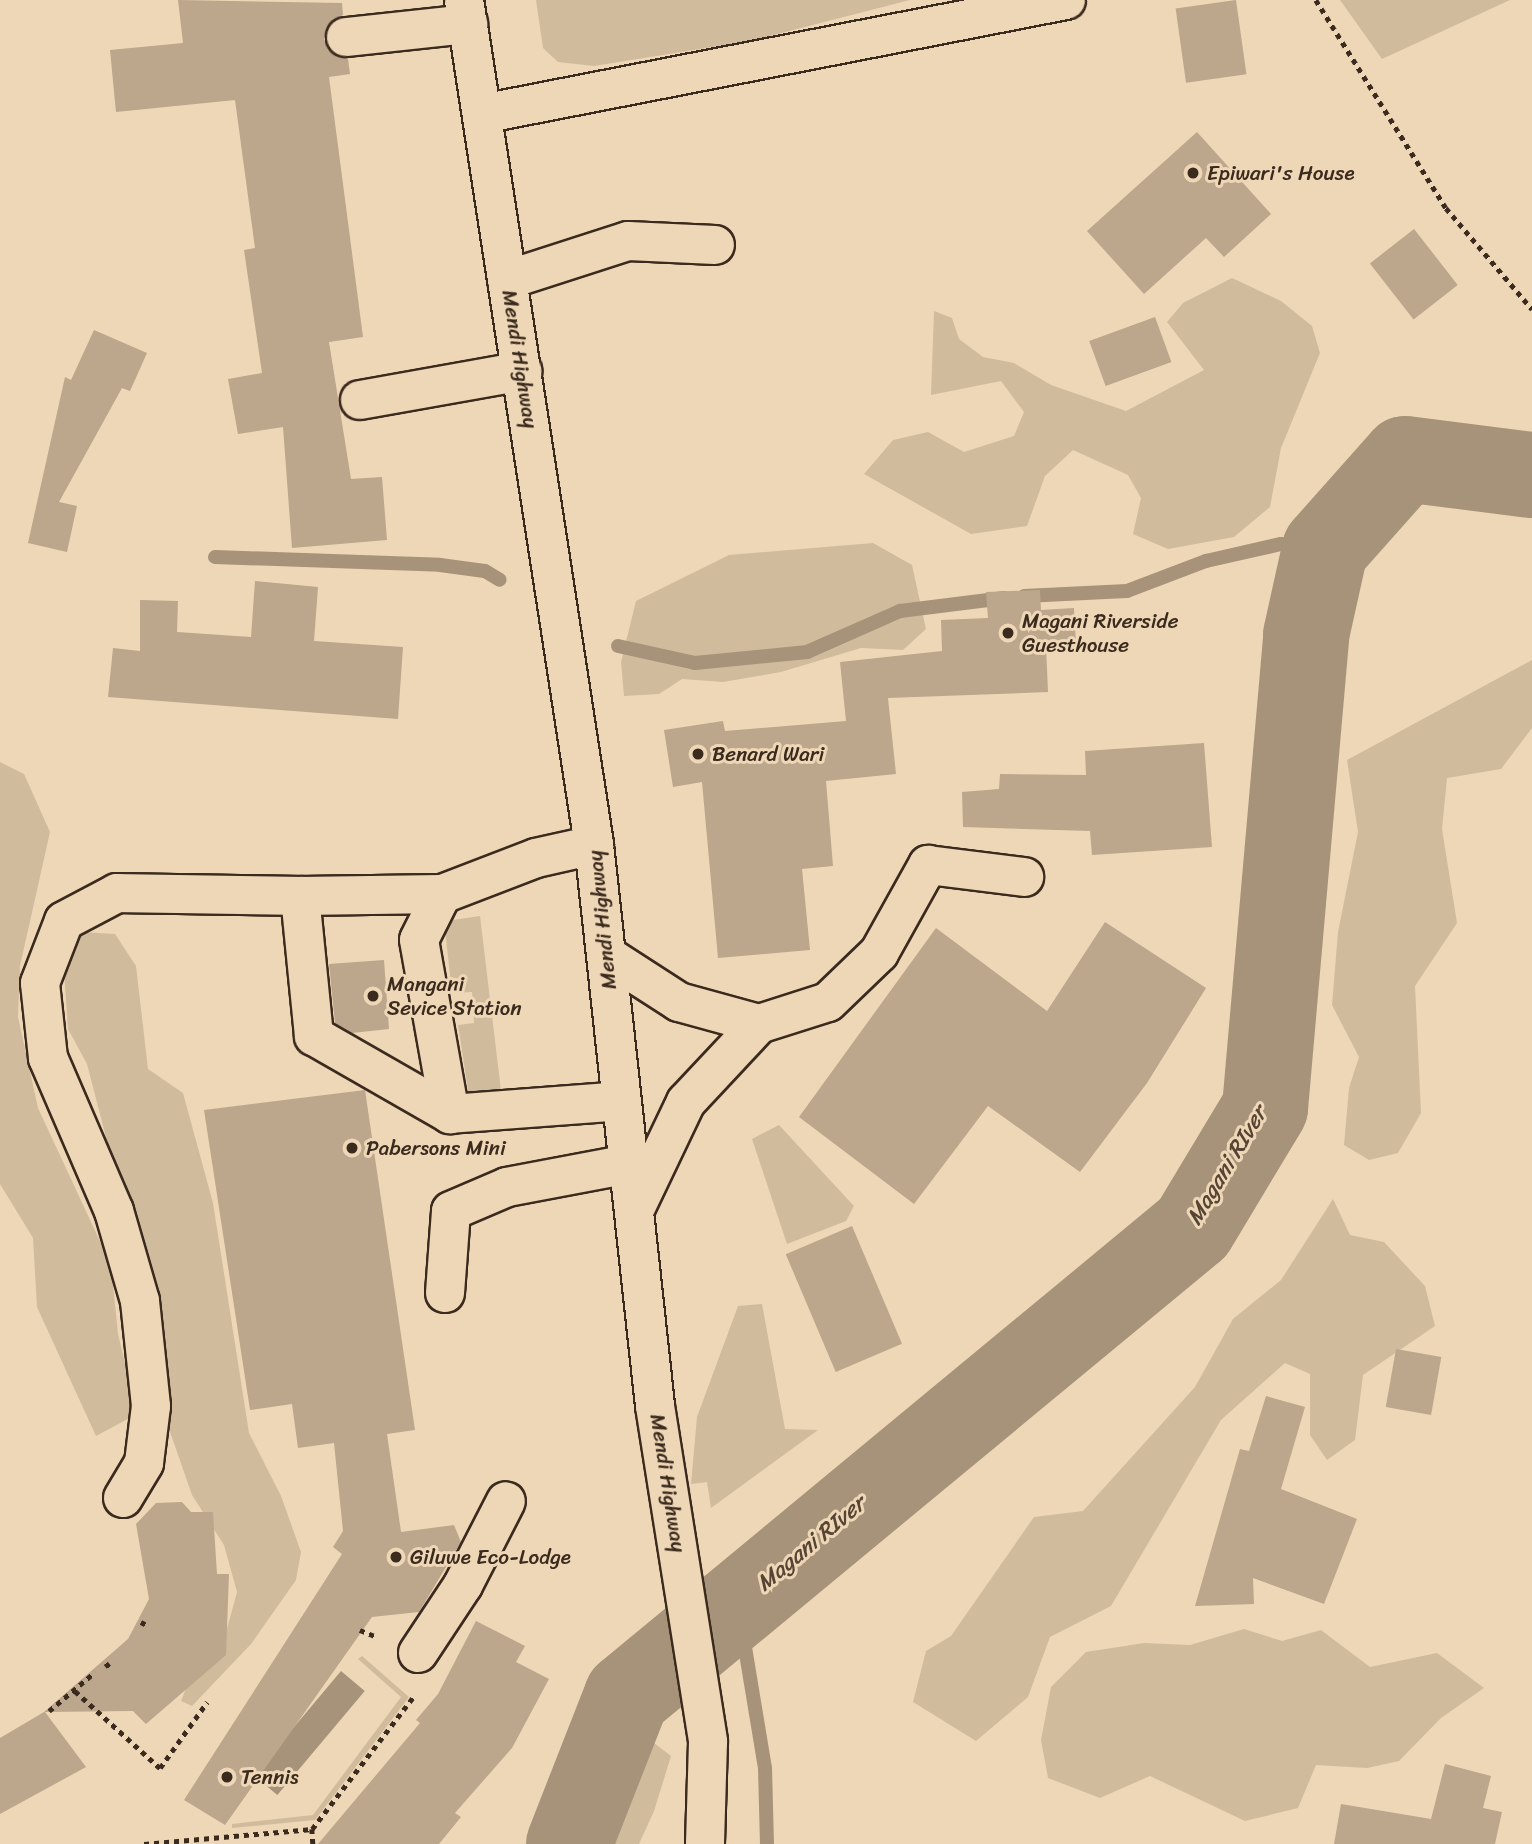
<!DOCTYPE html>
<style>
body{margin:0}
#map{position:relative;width:1532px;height:1844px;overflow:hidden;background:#eed7b6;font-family:Sriracha,sans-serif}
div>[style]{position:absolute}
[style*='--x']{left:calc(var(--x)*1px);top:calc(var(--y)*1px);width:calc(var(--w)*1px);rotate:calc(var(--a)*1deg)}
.green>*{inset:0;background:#d0bb9d}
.water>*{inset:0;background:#a7937a;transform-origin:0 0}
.stream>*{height:14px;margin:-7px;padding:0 7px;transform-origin:7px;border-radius:7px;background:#a7937a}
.river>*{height:86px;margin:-43px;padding:0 43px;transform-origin:43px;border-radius:43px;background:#a7937a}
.building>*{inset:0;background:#bca68c;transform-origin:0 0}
.path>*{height:4.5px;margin-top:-2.25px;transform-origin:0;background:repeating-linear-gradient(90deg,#3b2a1e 0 5px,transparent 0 10px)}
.roads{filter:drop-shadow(2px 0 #3b2a1e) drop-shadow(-2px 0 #3b2a1e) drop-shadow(0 2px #3b2a1e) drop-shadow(0 -2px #3b2a1e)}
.minor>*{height:38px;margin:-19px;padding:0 19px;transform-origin:19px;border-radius:19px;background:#eed7b6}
.major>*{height:38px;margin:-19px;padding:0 19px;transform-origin:19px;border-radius:19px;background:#eed7b6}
.dots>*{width:19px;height:19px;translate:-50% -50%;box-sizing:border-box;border:4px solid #eed7b6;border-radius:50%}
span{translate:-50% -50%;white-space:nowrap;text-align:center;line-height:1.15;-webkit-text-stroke:6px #eed7b6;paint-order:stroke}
.poi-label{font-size:21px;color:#3b2a1e}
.left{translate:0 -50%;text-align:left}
.street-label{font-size:21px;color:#3b2a1e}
.water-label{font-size:23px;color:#564435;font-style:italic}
</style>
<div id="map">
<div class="green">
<div style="clip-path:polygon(536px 0,910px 0,750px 41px,594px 66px,558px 62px,543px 48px)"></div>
<div style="clip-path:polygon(1340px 0,1510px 0,1382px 59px)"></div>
<div style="clip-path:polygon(1232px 278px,1281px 301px,1312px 326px,1320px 353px,1281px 448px,1270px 507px,1234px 537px,1168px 549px,1133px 534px,1141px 498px,1128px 475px,1073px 450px,1045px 476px,1027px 526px,971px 534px,864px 474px,893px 440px,928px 432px,964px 452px,1014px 436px,1024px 412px,1001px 381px,931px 395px,934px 311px,952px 318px,959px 339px,983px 357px,1014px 363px,1051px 385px,1126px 411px,1204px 370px,1167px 322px,1183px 303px)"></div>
<div style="clip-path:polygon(873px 543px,912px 565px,926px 629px,903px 650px,861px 648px,781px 672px,723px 682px,682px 679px,659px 694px,624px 696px,621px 662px,636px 601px,729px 555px)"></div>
<div style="clip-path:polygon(1532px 660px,1532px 728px,1501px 769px,1447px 778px,1442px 829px,1457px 923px,1415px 986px,1421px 1113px,1398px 1153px,1369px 1160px,1344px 1145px,1349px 1088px,1359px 1057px,1332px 1005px,1338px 932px,1358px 832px,1347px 760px)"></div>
<div style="clip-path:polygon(0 762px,24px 774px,50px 832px,20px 966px,18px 1017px,38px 1108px,111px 1265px,118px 1334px,137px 1414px,96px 1436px,37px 1307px,33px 1238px,0 1184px)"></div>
<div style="clip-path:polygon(480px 916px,502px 1099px,469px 1096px,458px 1025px,474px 1023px,472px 992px,452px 993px,445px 929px,453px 920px)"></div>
<div style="clip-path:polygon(83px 932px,115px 934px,136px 966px,148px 1069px,183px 1093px,213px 1203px,249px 1433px,281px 1496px,301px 1552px,296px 1580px,251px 1644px,192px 1706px,181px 1701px,187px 1686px,224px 1640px,237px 1592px,224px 1545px,192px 1495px,169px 1429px,161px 1349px,87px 1064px,68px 1029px,64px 971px)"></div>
<div style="clip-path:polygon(779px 1125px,854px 1206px,846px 1221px,787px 1244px,752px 1139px)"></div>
<div style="clip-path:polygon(1333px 1199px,1350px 1235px,1384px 1242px,1425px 1286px,1435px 1326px,1363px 1375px,1355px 1440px,1327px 1460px,1310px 1435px,1310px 1374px,1285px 1363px,1221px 1420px,1111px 1606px,1050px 1637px,1028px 1697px,976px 1741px,913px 1702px,926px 1651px,951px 1636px,1034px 1517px,1083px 1511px,1195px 1387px,1233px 1319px,1281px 1280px)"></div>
<div style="clip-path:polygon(762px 1304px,785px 1429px,818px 1430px,711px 1508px,707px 1482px,691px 1484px,697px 1417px,738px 1306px)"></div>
<div style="clip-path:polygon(1244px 1629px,1282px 1641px,1321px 1630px,1370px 1667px,1437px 1653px,1484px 1688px,1441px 1718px,1399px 1761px,1367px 1768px,1316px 1765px,1298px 1808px,1245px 1821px,1150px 1776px,1100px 1798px,1048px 1778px,1041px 1740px,1051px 1687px,1086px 1652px,1144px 1643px,1190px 1645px)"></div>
<div style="clip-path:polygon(362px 1656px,409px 1697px,315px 1820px,232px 1828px,232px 1824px,313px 1815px,401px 1697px,358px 1659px)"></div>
<div style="clip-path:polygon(654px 1743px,671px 1756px,654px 1811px,639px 1844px,609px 1844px)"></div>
</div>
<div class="water">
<div style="left:341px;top:1671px;width:31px;height:136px;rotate:40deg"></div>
</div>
<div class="stream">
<div style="--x:215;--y:557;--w:225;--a:2"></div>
<div style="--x:440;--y:565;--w:45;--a:7.6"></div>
<div style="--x:485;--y:571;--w:17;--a:31"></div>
<div style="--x:1024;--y:596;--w:103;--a:-2.8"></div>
<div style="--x:1127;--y:591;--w:85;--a:-20.8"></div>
<div style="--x:1206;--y:561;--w:77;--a:-12.8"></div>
<div style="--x:1281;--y:544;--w:44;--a:6.5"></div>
<div style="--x:618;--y:646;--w:79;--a:12.4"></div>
<div style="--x:695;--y:663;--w:113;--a:-5.6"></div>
<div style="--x:807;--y:652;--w:102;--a:-23.8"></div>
<div style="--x:900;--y:611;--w:105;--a:-7.1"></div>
<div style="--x:738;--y:1605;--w:165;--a:80.6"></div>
<div style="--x:765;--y:1768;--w:76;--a:88.5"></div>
</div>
<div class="river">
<div style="--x:569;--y:1844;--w:159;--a:-68.6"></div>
<div style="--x:627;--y:1696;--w:734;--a:-39.59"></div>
<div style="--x:1193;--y:1228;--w:140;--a:-59"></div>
<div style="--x:1265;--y:1108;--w:475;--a:-85"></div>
<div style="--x:1306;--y:635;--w:88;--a:-77.5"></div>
<div style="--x:1325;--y:549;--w:120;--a:-48.4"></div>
<div style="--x:1405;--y:459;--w:128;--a:7.2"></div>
</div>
<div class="building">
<div style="clip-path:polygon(178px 0,342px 3px,343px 15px,333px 20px,324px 39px,329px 50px,348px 59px,350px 74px,329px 77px,363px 337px,329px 342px,351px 479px,382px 477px,387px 540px,292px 548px,283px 427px,238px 434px,228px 379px,262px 373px,244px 250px,255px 248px,235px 100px,116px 112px,110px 50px,183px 43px)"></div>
<div style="left:1236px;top:0;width:75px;height:61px;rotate:82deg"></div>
<div style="clip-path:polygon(1197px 132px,1271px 214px,1224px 257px,1206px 238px,1144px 294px,1087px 231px)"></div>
<div style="left:1414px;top:229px;width:71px;height:56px;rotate:52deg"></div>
<div style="left:1155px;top:317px;width:48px;height:70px;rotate:70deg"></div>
<div style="clip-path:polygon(94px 330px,147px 353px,130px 391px,122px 388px,59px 502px,77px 506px,67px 552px,28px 543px,65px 377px,71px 380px)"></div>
<div style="clip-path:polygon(255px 581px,318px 587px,314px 641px,403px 647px,398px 719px,108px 697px,113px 648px,140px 651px,140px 600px,178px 601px,177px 632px,251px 637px)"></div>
<div style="clip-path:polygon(1040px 590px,1041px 610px,1074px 608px,1076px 646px,1046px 646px,1048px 692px,888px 698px,896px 774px,826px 781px,833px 866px,802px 869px,810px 950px,718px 958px,702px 782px,673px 787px,664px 730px,723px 721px,725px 731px,846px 721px,840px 662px,942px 651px,941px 620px,988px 618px,986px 592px)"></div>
<div style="clip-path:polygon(1204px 743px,1212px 847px,1092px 855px,1090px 831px,963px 827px,962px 792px,999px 789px,1000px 774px,1086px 775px,1085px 751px)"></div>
<div style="clip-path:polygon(1105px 922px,1206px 988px,1147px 1083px,1080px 1172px,988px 1106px,914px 1204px,799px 1117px,936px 928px,1047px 1011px)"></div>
<div style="clip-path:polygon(384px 960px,389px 1029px,352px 1033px,335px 1023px,329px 964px)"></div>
<div style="clip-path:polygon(365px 1090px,415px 1430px,387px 1434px,401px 1532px,454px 1525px,461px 1542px,419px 1612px,372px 1617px,225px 1825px,184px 1800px,342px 1554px,333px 1547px,343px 1531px,334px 1443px,298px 1448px,292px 1404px,250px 1410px,204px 1110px)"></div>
<div style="left:852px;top:1226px;width:128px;height:72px;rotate:67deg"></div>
<div style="left:1396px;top:1349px;width:46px;height:59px;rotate:10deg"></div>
<div style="clip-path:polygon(1266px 1396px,1305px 1407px,1281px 1489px,1357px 1519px,1324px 1604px,1253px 1578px,1254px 1604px,1195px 1606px,1240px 1449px,1249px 1451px)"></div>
<div style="clip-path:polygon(182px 1502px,191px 1512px,213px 1512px,217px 1574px,229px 1574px,226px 1655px,146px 1724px,133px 1711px,45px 1712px,86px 1767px,0 1814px,0 1738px,44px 1712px,128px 1639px,149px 1599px,136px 1524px,156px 1503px)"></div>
<div style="clip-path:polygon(476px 1621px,525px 1646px,516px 1662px,549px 1679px,512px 1748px,455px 1813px,461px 1817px,439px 1844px,318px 1844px,420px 1723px,416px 1720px,438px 1694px)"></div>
<div style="clip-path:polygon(1445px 1764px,1491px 1776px,1483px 1808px,1502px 1812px,1495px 1844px,1334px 1844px,1341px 1804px,1431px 1819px)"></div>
</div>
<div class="path">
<div style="--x:1316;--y:0;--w:245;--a:58"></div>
<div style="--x:1446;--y:208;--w:133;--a:49.6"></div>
<div style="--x:141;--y:1622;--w:7;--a:27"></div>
<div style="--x:360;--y:1630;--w:18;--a:22"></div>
<div style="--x:106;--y:1663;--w:6;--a:51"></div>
<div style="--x:75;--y:1691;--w:115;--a:42.2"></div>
<div style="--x:160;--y:1768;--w:81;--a:-54.5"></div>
<div style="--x:49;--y:1711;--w:60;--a:-40.3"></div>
<div style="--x:312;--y:1829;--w:15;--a:86"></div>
<div style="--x:144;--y:1844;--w:169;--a:-5.1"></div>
<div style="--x:312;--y:1829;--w:169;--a:-52.5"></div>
</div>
<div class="roads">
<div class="minor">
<div style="--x:346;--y:37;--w:123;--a:-6.1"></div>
<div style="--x:482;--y:114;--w:595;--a:-11.05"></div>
<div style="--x:507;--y:280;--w:127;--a:-17.9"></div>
<div style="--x:628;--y:241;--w:87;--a:2.6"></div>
<div style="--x:360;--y:400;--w:165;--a:-10.1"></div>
<div style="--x:594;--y:845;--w:59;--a:167.4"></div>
<div style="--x:536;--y:858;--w:101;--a:159"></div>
<div style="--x:442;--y:894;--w:51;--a:116.6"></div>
<div style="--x:419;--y:940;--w:177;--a:79.9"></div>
<div style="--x:450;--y:1114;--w:171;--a:-4.3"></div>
<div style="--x:442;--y:894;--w:142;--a:179.2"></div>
<div style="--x:300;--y:896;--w:141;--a:84.3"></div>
<div style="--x:314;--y:1036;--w:157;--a:29.8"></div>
<div style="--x:606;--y:955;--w:87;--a:32.8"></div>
<div style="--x:679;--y:1002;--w:83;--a:15.4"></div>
<div style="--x:759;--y:1024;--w:72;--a:-17.7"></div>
<div style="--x:828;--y:1002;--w:71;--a:-43.9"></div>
<div style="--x:879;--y:953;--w:101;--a:-60.9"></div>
<div style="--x:928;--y:865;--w:97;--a:7.1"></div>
<div style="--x:634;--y:1211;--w:121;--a:-64.5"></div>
<div style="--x:686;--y:1102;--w:107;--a:-46.9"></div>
<div style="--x:445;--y:1293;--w:82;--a:-85.8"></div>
<div style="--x:451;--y:1211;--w:61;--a:-23.2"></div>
<div style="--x:507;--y:1187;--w:124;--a:-10.7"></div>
<div style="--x:123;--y:1498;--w:41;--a:-59"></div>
<div style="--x:144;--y:1463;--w:57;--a:-83"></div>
<div style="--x:151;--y:1406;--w:106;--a:-96"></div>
<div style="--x:140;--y:1301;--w:94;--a:-106.1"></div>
<div style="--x:114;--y:1211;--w:167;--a:-113.3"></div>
<div style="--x:48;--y:1058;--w:75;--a:-96.1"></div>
<div style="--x:40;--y:983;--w:66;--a:-68.8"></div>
<div style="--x:64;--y:921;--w:60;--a:-27.8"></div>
<div style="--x:117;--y:893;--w:183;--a:0.9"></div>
<div style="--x:418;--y:1653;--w:82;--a:-56.5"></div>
<div style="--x:463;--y:1585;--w:94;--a:-62.9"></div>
</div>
<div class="major">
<div style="--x:464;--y:0;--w:855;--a:81.25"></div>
<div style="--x:594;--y:845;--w:564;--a:83.79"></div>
<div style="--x:655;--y:1406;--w:340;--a:81"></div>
<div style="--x:708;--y:1742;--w:102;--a:91.7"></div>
</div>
</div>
<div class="dots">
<div style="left:1193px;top:173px;background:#3b2a1e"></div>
<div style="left:1008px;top:633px;background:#3b2a1e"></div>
<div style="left:698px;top:754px;background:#3b2a1e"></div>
<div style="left:373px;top:996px;background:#3b2a1e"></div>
<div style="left:352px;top:1148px;background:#3b2a1e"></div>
<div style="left:396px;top:1557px;background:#3b2a1e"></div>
<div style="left:227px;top:1777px;background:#3b2a1e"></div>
</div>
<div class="poi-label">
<span class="left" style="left:1207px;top:173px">Epiwari's House</span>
<span class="left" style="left:1022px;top:633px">Magani Riverside<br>Guesthouse</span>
<span class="left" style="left:712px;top:754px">Benard Wari</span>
<span class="left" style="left:387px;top:996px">Mangani<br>Sevice Station</span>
<span class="left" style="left:366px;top:1148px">Pabersons Mini</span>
<span class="left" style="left:410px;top:1557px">Giluwe Eco-Lodge</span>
<span class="left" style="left:241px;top:1777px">Tennis</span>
</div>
<div class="street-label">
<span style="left:520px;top:359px;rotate:81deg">Mendi Highway</span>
<span style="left:602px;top:920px;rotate:-96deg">Mendi Highway</span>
<span style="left:668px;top:1483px;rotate:81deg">Mendi Highway</span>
</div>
<div class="water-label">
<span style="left:1227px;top:1166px;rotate:-59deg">Magani RIver</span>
<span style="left:811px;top:1544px;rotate:-40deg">Magani RIver</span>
</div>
</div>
